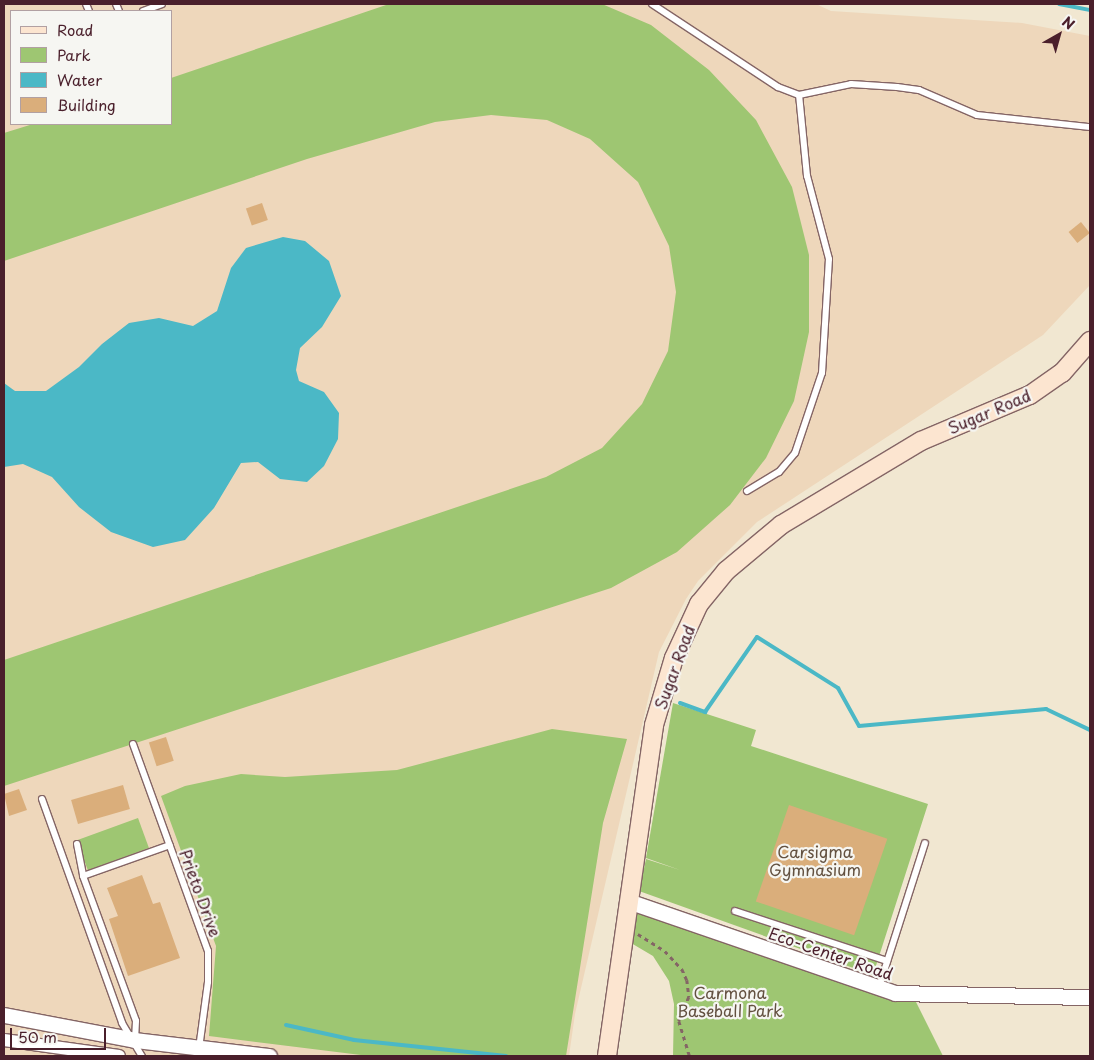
<!DOCTYPE html>
<style>
body{margin:0}
#map{position:relative;width:1094px;height:1060px;overflow:hidden;background:#f1e7d1;font-family:"Playpen Sans",sans-serif}
div>[style]{position:absolute}
[style*='--x']{left:calc(var(--x)*1px);top:calc(var(--y)*1px);width:calc(var(--w)*1px);rotate:calc(var(--a)*1deg)}
.built>*{inset:0;background:#eed7bb}
.green>*{inset:0;background:#9ec672;transform-origin:0 0}
.water>*{inset:0;background:#4bb8c6}
.stream>*{height:4px;margin:-2px;padding:0 2px;transform-origin:2px;border-radius:2px;background:#4bb8c6}
.building>*{inset:0;background:#daae7b;transform-origin:0 0}
.path>*{height:2.5px;margin-top:-1.25px;transform-origin:0;background:repeating-linear-gradient(90deg,#846565 0 4px,transparent 0 8px)}
.roads{filter:drop-shadow(1px 0 #846565) drop-shadow(-1px 0 #846565) drop-shadow(0 1px #846565) drop-shadow(0 -1px #846565)}
.service>*{height:6px;margin:-3px;padding:0 3px;transform-origin:3px;border-radius:3px;background:#fff}
.minor>*{height:12px;margin:-6px;padding:0 6px;transform-origin:6px;border-radius:6px;background:#fff}
.tertiary>*{height:15px;margin:-7.5px;padding:0 7.5px;transform-origin:7.5px;border-radius:7.5px;background:#fff}
.secondary>*{height:18px;margin:-9px;padding:0 9px;transform-origin:9px;border-radius:9px;background:#fce5d0}
span{translate:-50% -50%;white-space:nowrap;text-align:center;line-height:1.15;-webkit-text-stroke:4.5px #f6f6f2;paint-order:stroke}
.street-label{font-size:16px;color:#4a1f2b}
.park-label{font-size:16px;color:#635140}
.frame{position:absolute;inset:0;border:5px solid #4a1f2b;pointer-events:none}
.legend{position:absolute;left:10px;top:10px;width:162px;height:115px;box-sizing:border-box;background:#f6f6f2;border:1px solid #b1a0a2;margin:0;padding:6px 9px;list-style:none;font-size:15px;color:#4a1f2b}
.legend li{display:flex;align-items:center;gap:10px;height:25px}
.legend b{width:25px;border:1px solid #b1a0a2}
.north{position:absolute;left:1034px;top:10px;width:50px;height:50px;-webkit-text-stroke:4px #f6f6f2;paint-order:stroke;rotate:38deg;font-size:14px;font-weight:700;line-height:20px;text-align:center;color:#4a1f2b}
.north::after{content:'';display:block;margin:auto;width:18px;height:22px;background:#4a1f2b;clip-path:polygon(50% 0,100% 100%,50% 72%,0 100%)}
.scale{position:absolute;left:10px;top:1028px;width:96px;height:22px;box-sizing:border-box;border:2px solid #4a1f2b;border-top:0;padding-left:6px;font-size:15px;line-height:18px;white-space:nowrap;color:#4a1f2b;-webkit-text-stroke:4px #f6f6f2;paint-order:stroke}
</style>
<div id="map">
<div class="built">
<div style="clip-path:polygon(evenodd,4px 4px,816px 4px,831px 11px,1022px 23px,1090px 36px,1090px 285px,1043px 335px,757px 522px,698px 581px,686px 599px,659px 652px,575px 1014px,569px 1056px,4px 1056px,4px 4px,11px 11px,171px 11px,171px 124px,11px 124px,11px 11px)"></div>
</div>
<div class="green">
<div style="clip-path:polygon(389px 4px,602px 4px,651px 25px,709px 70px,756px 120px,792px 187px,809px 255px,809px 332px,794px 401px,766px 458px,730px 505px,677px 552px,611px 588px,4px 786px,4px 660px,546px 477px,602px 448px,642px 404px,668px 351px,676px 292px,669px 246px,638px 182px,590px 139px,547px 120px,491px 115px,435px 122px,307px 159px,4px 261px,4px 133px,33px 124px,171px 124px,171px 78px)"></div>
<div style="clip-path:polygon(673px 703px,756px 730px,751px 746px,928px 804px,873px 975px,639px 891px,646px 859px,680px 870px,646px 858px)"></div>
<div style="clip-path:polygon(552px 729px,627px 739px,603px 823px,566px 1056px,369px 1056px,209px 1036px,216px 946px,161px 796px,185px 786px,241px 774px,285px 777px,397px 770px)"></div>
<div style="left:138px;top:818px;width:32px;height:65px;rotate:70deg"></div>
<div style="clip-path:polygon(636px 913px,892px 996px,914px 998px,943px 1056px,673px 1056px,674px 1004px,669px 981px,653px 956px,631px 943px)"></div>
</div>
<div class="water">
<div style="clip-path:polygon(283px 237px,305px 241px,329px 261px,341px 296px,322px 327px,300px 348px,296px 370px,299px 381px,324px 392px,339px 413px,338px 439px,324px 466px,307px 482px,280px 479px,258px 462px,241px 463px,214px 508px,185px 540px,153px 547px,111px 532px,79px 507px,52px 477px,23px 464px,4px 467px,4px 383px,15px 391px,46px 391px,79px 367px,102px 344px,129px 323px,159px 318px,193px 326px,217px 311px,231px 268px,246px 248px)"></div>
</div>
<div class="stream">
<div style="--x:1059;--y:4;--w:32;--a:11"></div>
<div style="--x:680;--y:703;--w:27;--a:20"></div>
<div style="--x:705;--y:712;--w:91;--a:-55.3"></div>
<div style="--x:757;--y:637;--w:96;--a:32.2"></div>
<div style="--x:838;--y:688;--w:43;--a:61.1"></div>
<div style="--x:859;--y:726;--w:188;--a:-5.2"></div>
<div style="--x:1046;--y:709;--w:49;--a:25.5"></div>
<div style="--x:286;--y:1025;--w:70;--a:12.4"></div>
<div style="--x:354;--y:1040;--w:153;--a:6"></div>
</div>
<div class="building">
<div style="left:262px;top:203px;width:18px;height:17px;rotate:71deg"></div>
<div style="left:1081px;top:222px;width:14px;height:16px;rotate:51deg"></div>
<div style="left:166px;top:737px;width:25px;height:18px;rotate:72deg"></div>
<div style="left:123px;top:785px;width:25px;height:54px;rotate:74deg"></div>
<div style="clip-path:polygon(19px 789px,27px 810px,9px 816px,4px 794px)"></div>
<div style="left:789px;top:805px;width:104px;height:102px;rotate:19deg"></div>
<div style="clip-path:polygon(142px 875px,153px 904px,160px 902px,180px 958px,128px 976px,109px 919px,118px 916px,107px 888px)"></div>
</div>
<div class="path">
<div style="--x:638;--y:934;--w:32;--a:32"></div>
<div style="--x:665;--y:951;--w:25;--a:47"></div>
<div style="--x:682;--y:969;--w:12;--a:66"></div>
<div style="--x:687;--y:980;--w:17;--a:83"></div>
<div style="--x:689;--y:997;--w:26;--a:113"></div>
<div style="--x:679;--y:1021;--w:37;--a:73"></div>
</div>
<div class="roads">
<div class="service">
<div style="--x:86;--y:4;--w:8;--a:67"></div>
<div style="--x:116;--y:4;--w:8;--a:67"></div>
<div style="--x:652;--y:4;--w:151;--a:33.4"></div>
<div style="--x:778;--y:87;--w:22;--a:21"></div>
<div style="--x:799;--y:95;--w:53;--a:-11.9"></div>
<div style="--x:851;--y:84;--w:46;--a:3.7"></div>
<div style="--x:897;--y:87;--w:22;--a:8"></div>
<div style="--x:919;--y:90;--w:63;--a:23.3"></div>
<div style="--x:977;--y:115;--w:114;--a:6.1"></div>
<div style="--x:143;--y:11;--w:20;--a:-20"></div>
<div style="--x:747;--y:491;--w:37;--a:-31"></div>
<div style="--x:779;--y:472;--w:25;--a:-50"></div>
<div style="--x:795;--y:453;--w:84;--a:-71.4"></div>
<div style="--x:822;--y:373;--w:114;--a:-86.5"></div>
<div style="--x:829;--y:259;--w:86;--a:-104.8"></div>
<div style="--x:807;--y:176;--w:81;--a:-95.6"></div>
<div style="--x:133;--y:744;--w:220;--a:70.1"></div>
<div style="--x:208;--y:951;--w:31;--a:90"></div>
<div style="--x:208;--y:982;--w:75;--a:97.7"></div>
<div style="--x:42;--y:799;--w:238;--a:70.3"></div>
<div style="--x:122;--y:1023;--w:39;--a:59"></div>
<div style="--x:77;--y:844;--w:33;--a:79"></div>
<div style="--x:83;--y:876;--w:154;--a:69.9"></div>
<div style="--x:136;--y:1021;--w:19;--a:93"></div>
<div style="--x:83;--y:876;--w:92;--a:-19.6"></div>
<div style="--x:735;--y:911;--w:160;--a:18.2"></div>
<div style="--x:879;--y:987;--w:151;--a:-72.3"></div>
</div>
<div class="minor">
<div style="--x:4;--y:1040;--w:116;--a:7.9"></div>
</div>
<div class="tertiary">
<div style="--x:628;--y:901;--w:282;--a:19"></div>
<div style="--x:895;--y:993;--w:195;--a:1.2"></div>
<div style="--x:4;--y:1015;--w:133;--a:10.8"></div>
<div style="--x:135;--y:1040;--w:135;--a:6.8"></div>
</div>
<div class="secondary">
<div style="--x:607;--y:1056;--w:334;--a:-81.9"></div>
<div style="--x:654;--y:725;--w:70;--a:-73.4"></div>
<div style="--x:674;--y:658;--w:60;--a:-65.2"></div>
<div style="--x:699;--y:604;--w:43;--a:-50.7"></div>
<div style="--x:726;--y:571;--w:72;--a:-39.9"></div>
<div style="--x:781;--y:525;--w:163;--a:-31"></div>
<div style="--x:921;--y:441;--w:118;--a:-22.9"></div>
<div style="--x:1030;--y:395;--w:39;--a:-35"></div>
<div style="--x:1062;--y:373;--w:43;--a:-48.8"></div>
</div>
</div>
<div class="street-label">
<span style="left:989px;top:411px;rotate:-23deg">Sugar Road</span>
<span style="left:674px;top:667px;rotate:-70deg">Sugar Road</span>
<span style="left:201px;top:893px;rotate:70deg">Prieto Drive</span>
<span style="left:831px;top:953px;rotate:19deg">Eco-Center Road</span>
</div>
<div class="park-label">
<span style="left:815px;top:860px">Carsigma<br>Gymnasium</span>
<span style="left:730px;top:1001px">Carmona<br>Baseball Park</span>
</div>
<div class="frame"></div>
<ul class="legend">
<li><b style="height:6px;background:#fce5d0"></b>Road</li>
<li><b style="height:14px;background:#9ec672"></b>Park</li>
<li><b style="height:14px;background:#4bb8c6"></b>Water</li>
<li><b style="height:14px;background:#daae7b"></b>Building</li>
</ul>
<div class="north">N</div>
<div class="scale">50 m</div>
</div>
